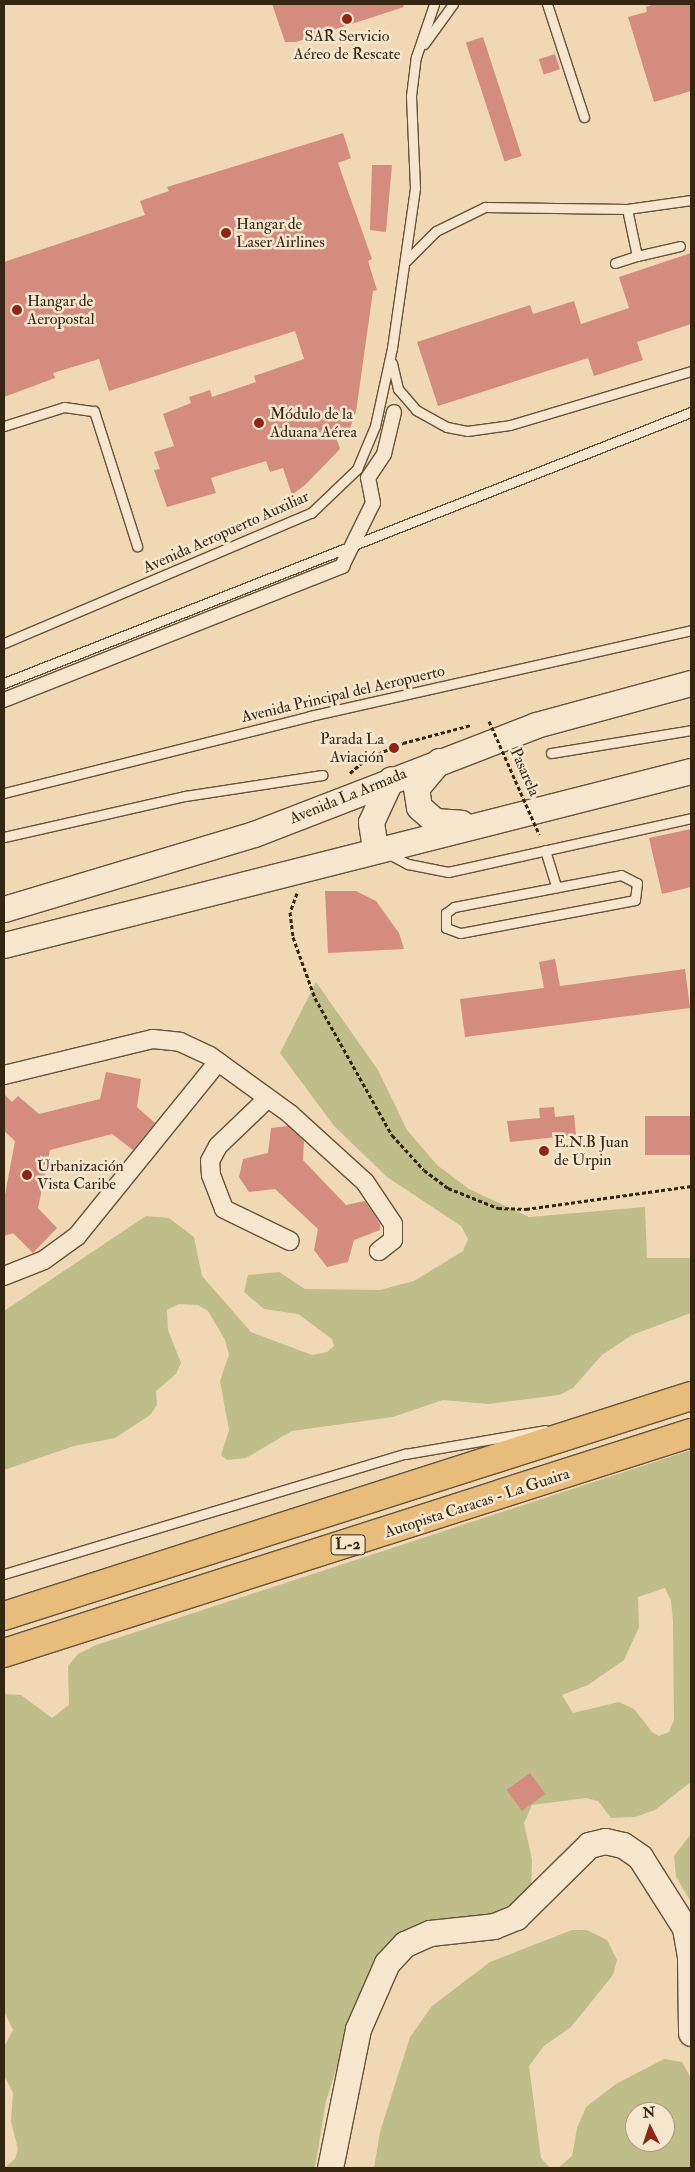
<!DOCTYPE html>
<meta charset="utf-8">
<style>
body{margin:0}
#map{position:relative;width:695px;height:2172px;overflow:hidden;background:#f1d8b4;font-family:"IM FELL Double Pica",serif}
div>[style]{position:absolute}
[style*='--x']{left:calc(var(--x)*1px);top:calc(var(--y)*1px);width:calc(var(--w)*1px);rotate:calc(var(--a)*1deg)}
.green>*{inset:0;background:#bfbd8a}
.building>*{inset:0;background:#d48c7f;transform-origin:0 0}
.path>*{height:3px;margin-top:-1.5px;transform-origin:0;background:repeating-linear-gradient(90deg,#352612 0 4px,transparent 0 6.5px)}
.roads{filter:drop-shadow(1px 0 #64523a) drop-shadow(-1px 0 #64523a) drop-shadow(0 1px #64523a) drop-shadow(0 -1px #64523a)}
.service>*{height:9px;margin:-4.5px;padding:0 4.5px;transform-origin:4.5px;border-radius:4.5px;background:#f6e6ce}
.pedestrian>*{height:14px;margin:-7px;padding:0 7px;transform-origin:7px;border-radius:7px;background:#f6e6ce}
.minor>*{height:18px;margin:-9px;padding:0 9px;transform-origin:9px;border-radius:9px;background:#f6e6ce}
.secondary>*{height:25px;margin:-12.5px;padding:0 12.5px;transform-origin:12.5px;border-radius:12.5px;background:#f6e6ce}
.trunk>*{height:28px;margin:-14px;padding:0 14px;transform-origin:14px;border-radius:14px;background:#e8bc7a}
.path-bridge>*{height:3px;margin-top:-1.5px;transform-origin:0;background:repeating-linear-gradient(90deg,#352612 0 4px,transparent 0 6.5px)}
.dots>*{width:14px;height:14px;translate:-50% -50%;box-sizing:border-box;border:2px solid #f6e6ce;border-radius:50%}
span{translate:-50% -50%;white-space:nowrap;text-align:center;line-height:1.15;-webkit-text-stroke:5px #f6e6ce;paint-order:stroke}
.shield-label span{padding:1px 4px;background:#f6e6ce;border:1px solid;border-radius:4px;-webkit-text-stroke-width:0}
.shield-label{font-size:15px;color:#352612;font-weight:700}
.poi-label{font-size:16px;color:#352612}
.left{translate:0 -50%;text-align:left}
.right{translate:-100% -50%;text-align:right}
.street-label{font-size:16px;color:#352612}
.frame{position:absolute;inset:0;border:5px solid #352612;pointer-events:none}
.north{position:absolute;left:625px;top:2102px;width:50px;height:50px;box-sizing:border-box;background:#f6e6ce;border:1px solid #a99983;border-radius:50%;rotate:356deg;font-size:14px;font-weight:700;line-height:20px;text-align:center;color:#352612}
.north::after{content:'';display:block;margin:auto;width:18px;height:22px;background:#8f2418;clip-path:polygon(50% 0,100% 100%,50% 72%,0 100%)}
</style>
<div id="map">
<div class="green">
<div style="clip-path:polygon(316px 982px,378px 1070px,407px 1130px,437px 1165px,469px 1189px,529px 1217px,645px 1207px,647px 1258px,691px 1258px,691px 1313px,632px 1335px,602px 1355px,573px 1388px,559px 1395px,488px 1404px,443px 1400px,393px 1417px,292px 1431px,246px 1458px,227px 1460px,221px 1455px,229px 1430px,220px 1381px,229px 1355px,225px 1340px,208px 1311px,198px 1305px,179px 1304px,167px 1310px,168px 1330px,181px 1363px,176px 1374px,156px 1391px,157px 1405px,150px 1415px,115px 1438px,74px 1446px,4px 1470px,4px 1311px,146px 1216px,169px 1218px,194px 1237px,202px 1276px,251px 1332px,312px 1355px,327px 1352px,334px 1346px,332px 1339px,298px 1314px,264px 1309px,244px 1292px,248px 1275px,279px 1272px,305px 1289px,380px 1290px,414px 1281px,463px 1251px,468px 1239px,461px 1226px,387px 1177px,334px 1126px,280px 1053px)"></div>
<div style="clip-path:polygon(evenodd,691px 1450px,691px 1782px,655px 1810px,635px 1817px,611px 1818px,598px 1801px,586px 1798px,532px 1805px,524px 1823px,532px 1860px,531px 1894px,517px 1913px,383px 1954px,365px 1980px,326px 2101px,315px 2168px,4px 2168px,15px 2159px,18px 2149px,11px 2121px,13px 2093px,4px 2075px,4px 2047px,13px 2030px,4px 2011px,4px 1694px,21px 1695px,52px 1718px,69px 1705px,68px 1666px,78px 1654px,96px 1645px,691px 1450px,665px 1588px,671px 1601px,673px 1621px,674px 1720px,669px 1732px,659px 1736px,652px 1732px,634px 1709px,619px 1702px,573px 1713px,562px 1695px,588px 1685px,624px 1660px,639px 1627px,638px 1597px,665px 1588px)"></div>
<div style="clip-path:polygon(691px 1834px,691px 1902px,676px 1877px,674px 1856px)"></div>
<div style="clip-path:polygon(572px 1930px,587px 1930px,607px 1940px,617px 1960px,613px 1975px,571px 2027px,544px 2046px,529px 2066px,541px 2158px,550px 2168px,374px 2168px,380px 2132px,410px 2037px,432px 2006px,490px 1962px)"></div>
<div style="clip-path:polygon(evenodd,664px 2059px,682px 2062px,691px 2078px,691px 2168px,558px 2168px,572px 2156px,577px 2128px,586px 2107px,616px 2084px,664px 2059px,635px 2112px,665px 2112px,665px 2142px,635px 2142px,635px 2112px)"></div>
</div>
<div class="building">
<div style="clip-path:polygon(272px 4px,403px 4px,404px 7px,296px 42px,285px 42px)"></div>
<div style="clip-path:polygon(654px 4px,691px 4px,691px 91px,654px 102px,628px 17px,647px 12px,646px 7px)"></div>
<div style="left:483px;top:37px;width:125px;height:18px;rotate:72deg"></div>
<div style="left:555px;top:54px;width:16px;height:17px;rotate:72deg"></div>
<div style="clip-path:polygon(343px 133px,351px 158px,338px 163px,372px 259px,368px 261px,377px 290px,373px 291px,356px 412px,348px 433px,336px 437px,340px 449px,306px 484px,292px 495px,283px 468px,270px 472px,266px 461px,211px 478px,216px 493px,167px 507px,154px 470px,160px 469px,154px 452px,174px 446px,163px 414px,191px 403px,189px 397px,210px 390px,212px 397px,256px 382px,254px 376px,304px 359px,295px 331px,109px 391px,99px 359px,53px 373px,55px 378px,4px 397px,4px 262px,145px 215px,140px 201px,169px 191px,167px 187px)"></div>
<div style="clip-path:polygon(372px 165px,392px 165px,386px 232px,370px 230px)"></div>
<div style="clip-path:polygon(691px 253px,691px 324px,637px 342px,643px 360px,594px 376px,588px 358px,438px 406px,417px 342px,530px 305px,533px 314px,574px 301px,581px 324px,629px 308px,619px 277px)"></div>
<div style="clip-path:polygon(691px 829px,691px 887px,662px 894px,649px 838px)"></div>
<div style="clip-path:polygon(325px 891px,356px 891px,376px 901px,399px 933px,404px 949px,328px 953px)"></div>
<div style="clip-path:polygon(555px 959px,560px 986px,685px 969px,690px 1008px,465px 1037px,460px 999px,544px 988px,539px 962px)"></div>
<div style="clip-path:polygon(106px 1072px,141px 1079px,137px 1107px,155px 1123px,133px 1150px,112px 1134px,50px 1150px,38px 1208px,57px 1228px,33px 1253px,13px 1233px,4px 1236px,4px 1200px,15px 1141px,4px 1131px,4px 1094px,12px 1102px,18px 1096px,39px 1114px,100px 1099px)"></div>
<div style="clip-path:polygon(554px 1107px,555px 1117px,574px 1115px,576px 1135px,510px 1142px,507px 1121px,540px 1118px,539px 1108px)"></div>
<div style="left:691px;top:1116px;width:39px;height:46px;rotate:90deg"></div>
<div style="clip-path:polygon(288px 1126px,304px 1141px,303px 1160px,346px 1205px,365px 1201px,380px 1224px,380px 1230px,354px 1240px,348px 1262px,327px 1267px,314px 1250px,318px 1229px,275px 1189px,249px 1192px,239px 1177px,243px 1159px,268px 1153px,271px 1128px)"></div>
<div style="left:530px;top:1773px;width:26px;height:29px;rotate:54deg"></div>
</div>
<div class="path">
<div style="--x:350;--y:773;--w:21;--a:-41"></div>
<div style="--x:366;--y:759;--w:40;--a:-23.4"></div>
<div style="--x:403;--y:743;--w:70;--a:-14.8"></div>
<div style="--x:297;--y:893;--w:20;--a:110"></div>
<div style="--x:290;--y:912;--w:25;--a:83"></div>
<div style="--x:293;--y:937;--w:65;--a:70.2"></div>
<div style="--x:315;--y:998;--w:157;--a:60.7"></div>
<div style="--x:392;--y:1135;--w:47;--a:47.6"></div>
<div style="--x:424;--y:1170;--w:30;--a:37"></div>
<div style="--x:448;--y:1188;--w:54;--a:21.8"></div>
<div style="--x:498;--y:1208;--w:28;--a:2"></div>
<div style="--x:526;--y:1209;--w:167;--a:-7.9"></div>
</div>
<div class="roads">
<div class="service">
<div style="--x:547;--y:4;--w:119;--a:71.9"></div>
<div style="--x:424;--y:44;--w:49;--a:-54.1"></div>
<div style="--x:627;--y:209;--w:48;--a:78"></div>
<div style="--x:637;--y:256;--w:44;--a:-13.1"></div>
<div style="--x:406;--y:261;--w:42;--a:-45"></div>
<div style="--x:436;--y:231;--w:55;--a:-26.1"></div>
<div style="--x:485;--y:207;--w:142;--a:0.8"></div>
<div style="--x:627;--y:209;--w:65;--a:-8"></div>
<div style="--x:615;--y:263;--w:23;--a:-18"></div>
<div style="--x:392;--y:363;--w:27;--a:77"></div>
<div style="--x:398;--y:389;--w:28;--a:49"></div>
<div style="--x:416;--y:410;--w:35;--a:29"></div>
<div style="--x:447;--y:427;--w:20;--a:11"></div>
<div style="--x:467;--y:431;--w:43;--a:-7.9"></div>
<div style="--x:510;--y:425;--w:189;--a:-16.6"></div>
<div style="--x:4;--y:426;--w:63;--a:-17.6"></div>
<div style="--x:64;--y:407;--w:30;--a:8"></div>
<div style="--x:94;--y:411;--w:142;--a:72.3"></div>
<div style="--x:4;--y:643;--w:333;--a:-23"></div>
<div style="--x:311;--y:513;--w:64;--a:-43.7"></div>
<div style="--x:357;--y:469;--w:47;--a:-67.3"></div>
<div style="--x:375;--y:426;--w:80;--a:-77.7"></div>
<div style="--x:392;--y:348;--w:162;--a:-81.8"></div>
<div style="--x:415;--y:188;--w:92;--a:-92.5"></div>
<div style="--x:411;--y:96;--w:39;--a:-83"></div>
<div style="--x:416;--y:57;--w:56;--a:-71.2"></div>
<div style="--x:4;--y:683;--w:739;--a:-21.53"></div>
<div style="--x:551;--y:753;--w:142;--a:-9.3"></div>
<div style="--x:4;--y:793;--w:316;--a:-14.1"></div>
<div style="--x:310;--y:716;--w:391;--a:-12.7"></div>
<div style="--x:4;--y:837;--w:186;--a:-12.8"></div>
<div style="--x:185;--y:796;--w:139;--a:-8.7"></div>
<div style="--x:545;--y:850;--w:39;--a:73"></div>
<div style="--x:387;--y:853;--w:24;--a:28"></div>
<div style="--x:408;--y:864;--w:41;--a:11.3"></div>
<div style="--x:448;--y:872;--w:249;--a:-12.5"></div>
<div style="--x:621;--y:875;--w:18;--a:27"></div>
<div style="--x:637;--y:883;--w:17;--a:97"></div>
<div style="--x:635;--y:900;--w:178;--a:169.3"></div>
<div style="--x:460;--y:933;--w:15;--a:-160"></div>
<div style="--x:446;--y:928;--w:15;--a:-90"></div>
<div style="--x:446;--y:913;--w:10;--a:-37"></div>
<div style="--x:454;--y:907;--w:170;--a:-10.8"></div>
<div style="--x:4;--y:1574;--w:419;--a:-16.7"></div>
<div style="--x:405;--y:1454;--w:142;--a:-9.7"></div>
</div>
<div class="pedestrian">
<div style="--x:4;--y:700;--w:364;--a:-21.6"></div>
<div style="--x:342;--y:566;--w:70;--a:-63.8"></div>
<div style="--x:373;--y:503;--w:25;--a:-101"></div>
<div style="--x:368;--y:478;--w:29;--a:-56"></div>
<div style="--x:384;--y:454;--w:43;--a:-76.6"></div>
</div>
<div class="minor">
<div style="--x:4;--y:1075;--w:153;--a:-13.6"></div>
<div style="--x:153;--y:1039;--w:27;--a:6"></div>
<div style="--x:180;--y:1042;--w:33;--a:25"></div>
<div style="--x:210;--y:1056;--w:99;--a:35.9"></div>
<div style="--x:290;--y:1114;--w:101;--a:42.2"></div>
<div style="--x:365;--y:1182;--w:50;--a:56.3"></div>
<div style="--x:393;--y:1224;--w:16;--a:90"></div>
<div style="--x:393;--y:1240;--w:18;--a:142"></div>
<div style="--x:267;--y:1099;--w:68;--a:136.2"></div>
<div style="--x:218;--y:1146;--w:17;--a:118"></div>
<div style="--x:210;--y:1161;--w:14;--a:86"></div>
<div style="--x:211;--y:1175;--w:36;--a:69"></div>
<div style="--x:224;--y:1209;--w:73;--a:25.9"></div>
<div style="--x:4;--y:1276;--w:43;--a:-21.8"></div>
<div style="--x:44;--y:1260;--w:41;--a:-36"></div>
<div style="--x:77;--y:1236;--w:224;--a:-51"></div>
</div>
<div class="secondary">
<div style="--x:439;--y:761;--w:35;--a:130"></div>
<div style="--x:416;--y:788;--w:19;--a:81"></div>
<div style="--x:419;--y:807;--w:21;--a:41"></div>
<div style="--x:435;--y:821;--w:26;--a:4"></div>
<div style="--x:375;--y:848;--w:26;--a:-99"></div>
<div style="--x:371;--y:822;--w:47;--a:-65.1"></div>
<div style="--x:4;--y:909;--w:261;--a:-16.7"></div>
<div style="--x:254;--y:834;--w:302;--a:-21.1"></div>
<div style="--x:536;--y:725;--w:161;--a:-15.2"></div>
<div style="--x:4;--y:945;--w:709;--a:-14.21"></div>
<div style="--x:330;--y:2168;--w:142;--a:-78.6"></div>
<div style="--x:358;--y:2029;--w:72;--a:-66.3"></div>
<div style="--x:387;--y:1963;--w:26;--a:-47"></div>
<div style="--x:405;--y:1944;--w:27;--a:-24"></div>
<div style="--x:430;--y:1933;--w:64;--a:-6.2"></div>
<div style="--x:494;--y:1926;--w:24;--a:-22"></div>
<div style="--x:516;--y:1917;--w:103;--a:-44.6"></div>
<div style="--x:589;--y:1845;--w:16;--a:-14"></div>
<div style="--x:605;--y:1841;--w:18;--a:13"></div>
<div style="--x:623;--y:1845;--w:21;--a:35"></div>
<div style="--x:640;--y:1857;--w:84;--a:57.6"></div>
<div style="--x:685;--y:1928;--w:29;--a:80"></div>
<div style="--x:690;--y:1957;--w:76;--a:89.2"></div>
</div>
<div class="trunk">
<div style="--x:4;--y:1616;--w:721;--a:-17.76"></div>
<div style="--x:4;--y:1653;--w:721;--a:-17.76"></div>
</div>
</div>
<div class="path-bridge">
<div style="--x:489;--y:721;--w:124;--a:66.1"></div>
</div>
<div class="dots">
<div style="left:347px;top:19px;background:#8f2418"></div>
<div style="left:226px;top:233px;background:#8f2418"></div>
<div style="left:17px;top:310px;background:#8f2418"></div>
<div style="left:259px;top:423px;background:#8f2418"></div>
<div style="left:394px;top:748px;background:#8f2418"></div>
<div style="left:544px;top:1151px;background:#8f2418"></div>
<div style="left:27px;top:1175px;background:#8f2418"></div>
</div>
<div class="shield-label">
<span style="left:348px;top:1545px">L-2</span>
</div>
<div class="poi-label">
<span style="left:347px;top:45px">SAR Servicio<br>Aéreo de Rescate</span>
<span class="left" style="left:236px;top:233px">Hangar de<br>Laser Airlines</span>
<span class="left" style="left:27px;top:310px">Hangar de<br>Aeropostal</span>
<span class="left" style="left:270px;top:423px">Módulo de la<br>Aduana Aérea</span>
<span class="right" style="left:384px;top:748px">Parada La<br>Aviación</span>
<span class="left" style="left:554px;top:1151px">E.N.B Juan<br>de Urpin</span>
<span class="left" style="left:37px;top:1175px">Urbanización<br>Vista Caribe</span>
</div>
<div class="street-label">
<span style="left:226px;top:532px;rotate:-24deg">Avenida Aeropuerto Auxiliar</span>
<span style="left:343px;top:694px;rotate:-13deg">Avenida Principal del Aeropuerto</span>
<span style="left:525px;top:772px;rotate:66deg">Pasarela</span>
<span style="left:348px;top:796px;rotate:-22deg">Avenida La Armada</span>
<span style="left:477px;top:1503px;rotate:-18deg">Autopista Caracas - La Guaira</span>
</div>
<div class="frame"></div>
<div class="north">N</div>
</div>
